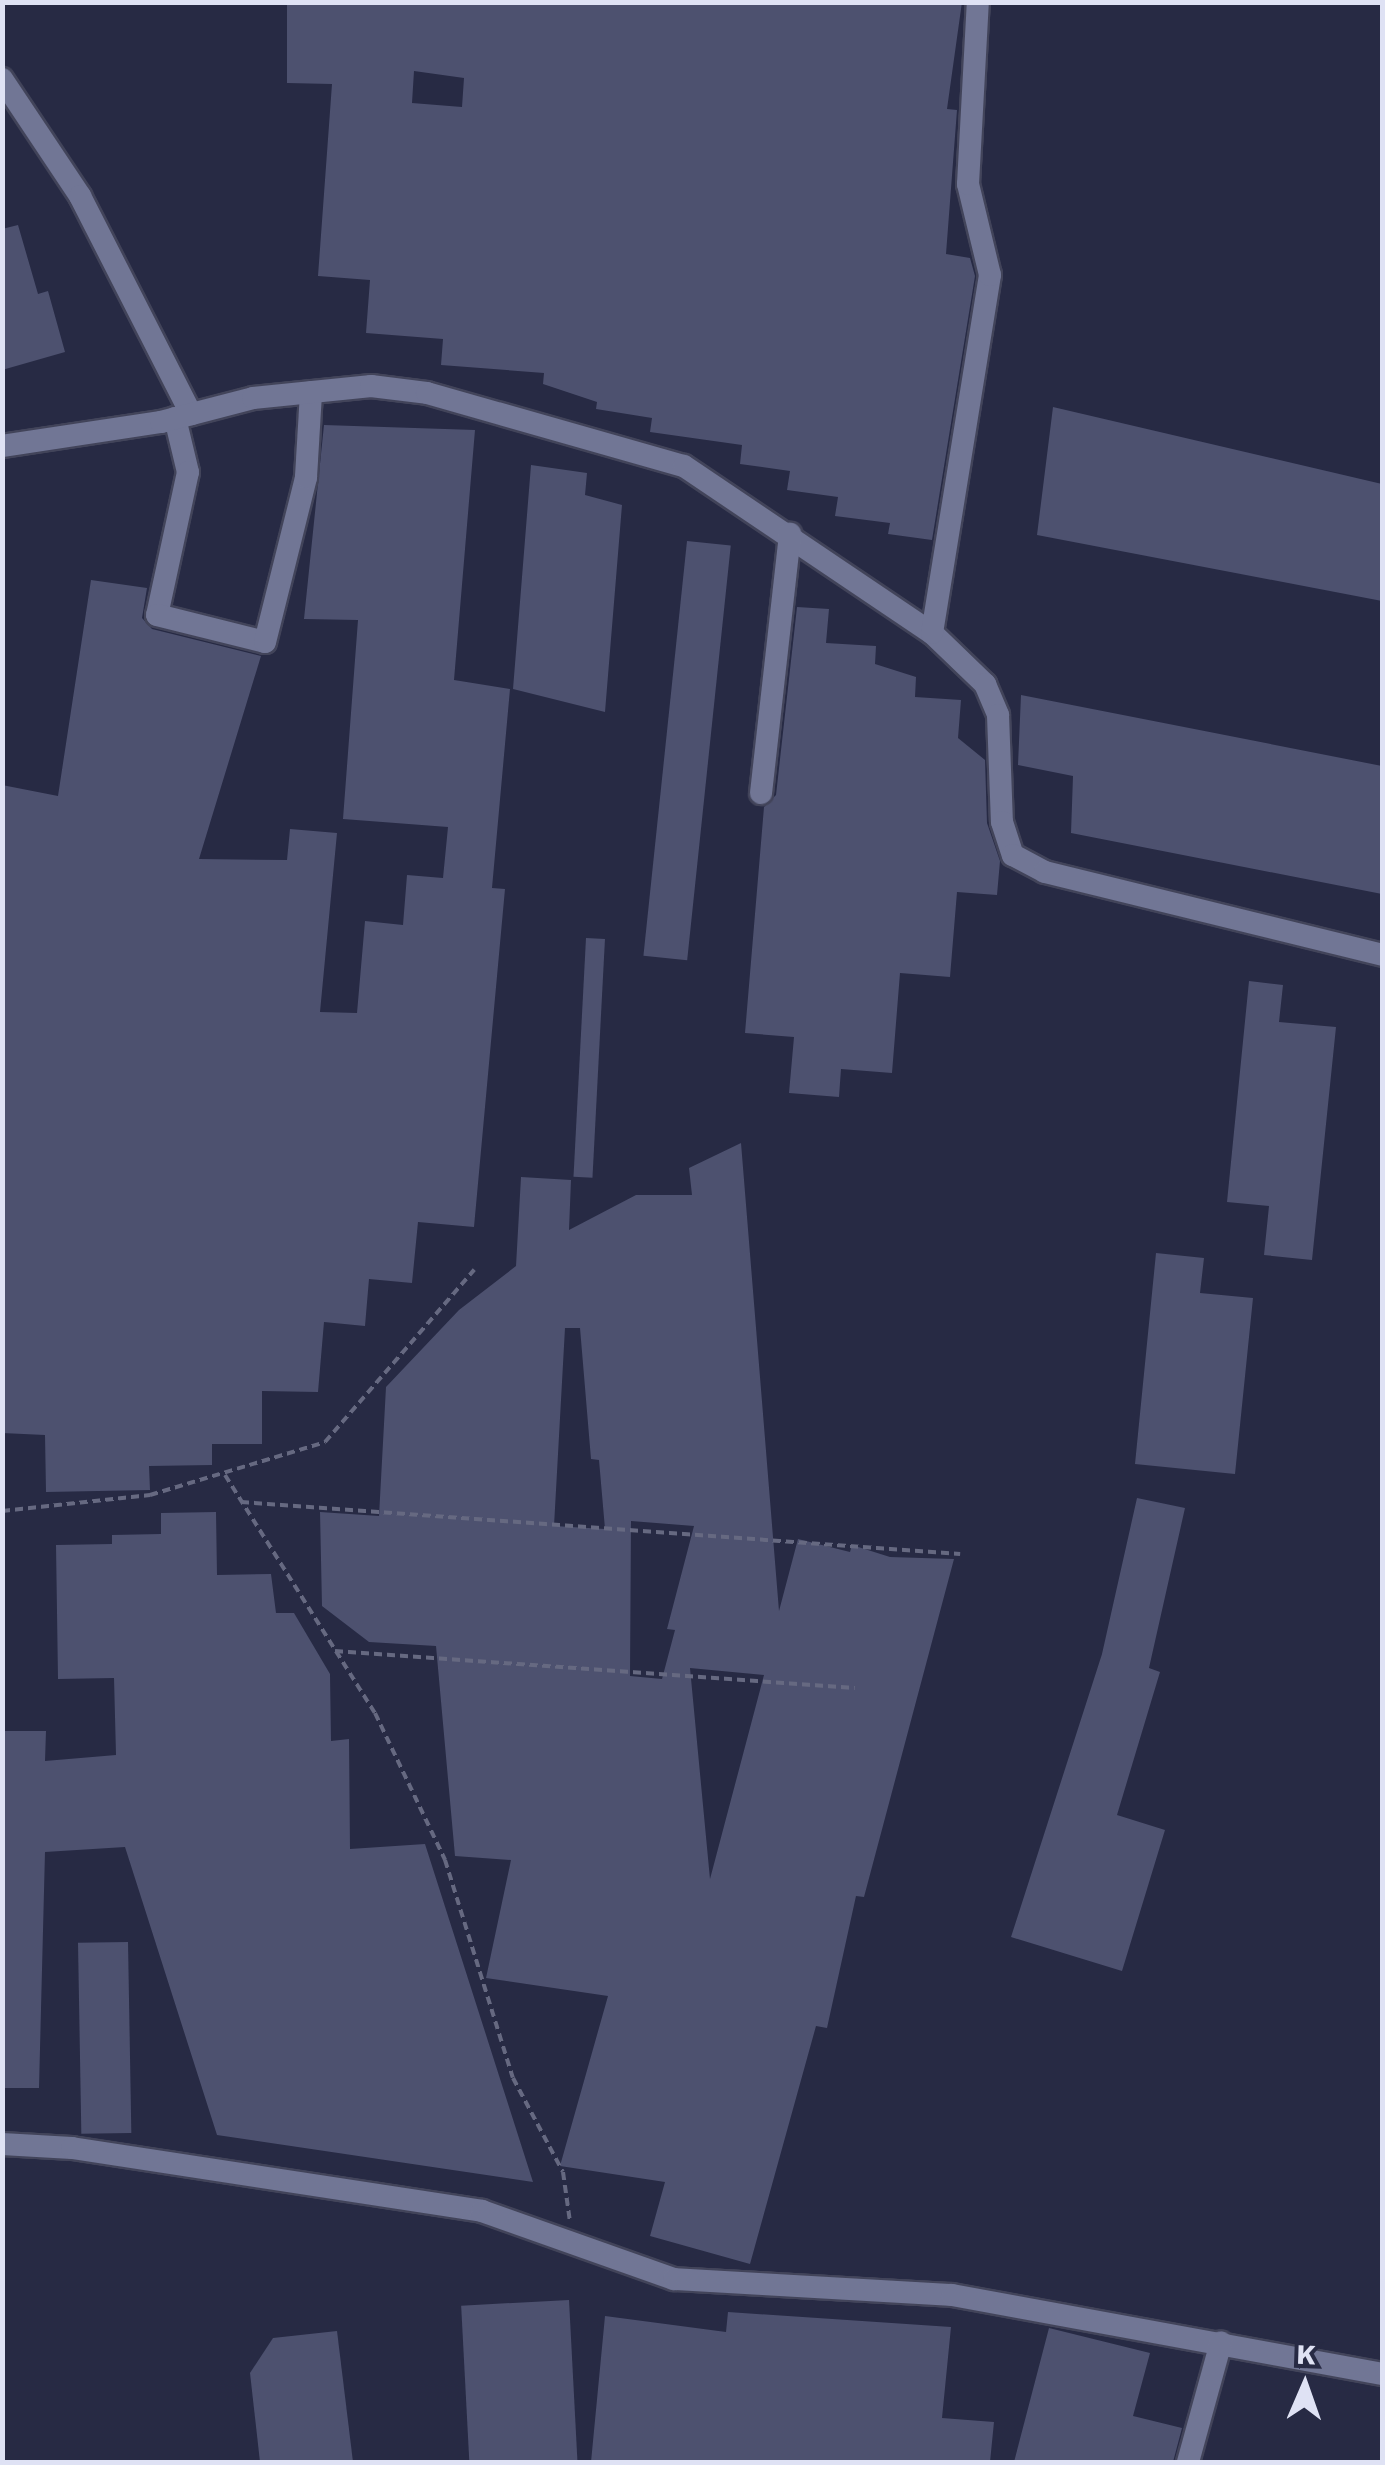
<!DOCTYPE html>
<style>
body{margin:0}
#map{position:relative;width:1385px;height:2465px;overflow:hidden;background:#272a44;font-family:"Work Sans",sans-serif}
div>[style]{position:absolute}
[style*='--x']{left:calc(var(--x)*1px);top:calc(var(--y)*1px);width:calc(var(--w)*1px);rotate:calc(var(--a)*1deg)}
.building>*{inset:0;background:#4d516f;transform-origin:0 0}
.path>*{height:4px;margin-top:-2px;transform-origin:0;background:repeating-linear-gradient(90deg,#666981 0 8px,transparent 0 13px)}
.roads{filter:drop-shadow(2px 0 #42445a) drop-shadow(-2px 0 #42445a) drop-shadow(0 2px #42445a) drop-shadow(0 -2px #42445a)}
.minor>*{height:22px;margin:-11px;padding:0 11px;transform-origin:11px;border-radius:11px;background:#717695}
span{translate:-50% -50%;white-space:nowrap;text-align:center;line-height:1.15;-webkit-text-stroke:9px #272a44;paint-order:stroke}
.frame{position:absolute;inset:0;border:5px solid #dfe2f4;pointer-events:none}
.north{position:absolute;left:1255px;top:2335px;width:100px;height:100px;-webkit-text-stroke:8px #272a44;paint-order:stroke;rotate:2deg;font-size:28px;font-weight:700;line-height:40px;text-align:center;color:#dfe2f4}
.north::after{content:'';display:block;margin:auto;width:35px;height:45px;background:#dfe2f4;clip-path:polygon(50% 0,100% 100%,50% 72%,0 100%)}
</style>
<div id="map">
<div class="building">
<div style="clip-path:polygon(evenodd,287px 2px,962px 2px,947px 109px,957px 110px,946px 254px,970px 258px,975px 276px,932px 540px,888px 534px,890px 523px,835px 516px,838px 497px,787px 490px,790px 471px,740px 464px,742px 445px,650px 432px,652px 418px,596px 409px,597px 402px,543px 384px,544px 373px,441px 365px,443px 339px,366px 333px,370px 280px,318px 276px,332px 84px,287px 83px,287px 2px,414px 71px,464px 78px,462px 107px,412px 103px,414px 71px)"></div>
<div style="clip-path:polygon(18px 225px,38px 294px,48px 291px,65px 352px,2px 370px,2px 229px)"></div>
<div style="clip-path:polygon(1053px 407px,1382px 484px,1382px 601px,1037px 535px)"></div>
<div style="clip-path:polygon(324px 425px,475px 430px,454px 680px,510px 689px,492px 888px,505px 889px,474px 1227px,418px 1222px,412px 1283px,369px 1279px,365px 1326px,324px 1322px,318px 1392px,262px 1391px,262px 1444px,212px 1444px,212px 1465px,149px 1466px,150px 1490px,46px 1492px,45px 1435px,2px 1433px,2px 785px,58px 796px,91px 580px,147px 588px,142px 618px,152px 629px,261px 656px,199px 859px,287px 860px,290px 829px,337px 833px,320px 1012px,357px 1013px,365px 921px,403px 925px,407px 875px,443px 878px,448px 827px,343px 819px,358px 620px,304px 619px)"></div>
<div style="clip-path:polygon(531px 465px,587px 473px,585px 495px,622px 505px,605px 712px,513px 689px)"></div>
<div style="left:687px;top:541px;width:44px;height:417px;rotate:6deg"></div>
<div style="clip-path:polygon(797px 607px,829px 609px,826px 643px,876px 646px,875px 664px,916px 677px,915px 697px,961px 700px,958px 738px,985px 760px,987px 823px,1000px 861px,997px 895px,957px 892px,950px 977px,900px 973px,892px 1073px,841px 1069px,839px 1097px,789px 1093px,794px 1037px,745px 1033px,764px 807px,776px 795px)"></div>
<div style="clip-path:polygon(1021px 695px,1382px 766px,1382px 894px,1071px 833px,1073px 776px,1018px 765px)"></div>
<div style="left:586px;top:938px;width:19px;height:239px;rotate:3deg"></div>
<div style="clip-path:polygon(1249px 981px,1283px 985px,1279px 1022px,1336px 1027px,1312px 1260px,1264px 1255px,1269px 1206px,1227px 1202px)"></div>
<div style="clip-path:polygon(evenodd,741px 1143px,779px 1611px,798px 1539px,850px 1552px,852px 1545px,890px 1557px,954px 1559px,864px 1897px,856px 1896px,827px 2028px,816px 2026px,750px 2264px,650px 2236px,665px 2182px,560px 2166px,608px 1996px,486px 1978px,511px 1860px,455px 1856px,436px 1646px,369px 1642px,322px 1606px,320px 1512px,379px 1516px,386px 1387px,459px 1310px,516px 1266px,521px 1177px,571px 1180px,569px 1230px,636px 1195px,692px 1195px,689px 1168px,741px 1143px,565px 1328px,580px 1328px,591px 1459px,599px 1460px,605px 1529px,554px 1526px,565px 1328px,741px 1143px,631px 1521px,694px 1526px,667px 1629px,675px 1630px,662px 1679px,630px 1676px,631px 1521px,741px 1143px,690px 1668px,764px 1675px,710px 1879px,690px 1668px)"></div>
<div style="clip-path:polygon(1156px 1253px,1204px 1258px,1200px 1293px,1253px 1298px,1235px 1474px,1135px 1464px)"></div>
<div style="clip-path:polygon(1137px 1498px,1185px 1508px,1149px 1668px,1160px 1672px,1117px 1815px,1165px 1830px,1122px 1971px,1011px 1937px,1102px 1654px)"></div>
<div style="clip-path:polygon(216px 1512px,217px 1575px,271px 1574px,276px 1613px,294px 1613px,330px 1674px,331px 1741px,349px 1739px,350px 1849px,425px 1844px,533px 2182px,217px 2135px,125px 1847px,45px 1852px,39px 2088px,2px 2088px,2px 1731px,46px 1731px,45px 1761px,116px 1755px,114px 1678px,58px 1679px,56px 1545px,112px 1544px,112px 1535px,161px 1534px,161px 1513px)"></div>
<div style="left:128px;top:1942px;width:191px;height:50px;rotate:89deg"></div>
<div style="left:569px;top:2300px;width:162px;height:108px;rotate:87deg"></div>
<div style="clip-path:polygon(728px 2312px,951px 2327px,942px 2418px,994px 2422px,990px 2462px,591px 2462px,605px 2316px,726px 2332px)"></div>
<div style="clip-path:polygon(1049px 2328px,1150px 2353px,1133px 2416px,1182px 2428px,1173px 2462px,1014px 2462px)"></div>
<div style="clip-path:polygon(337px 2331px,353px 2462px,260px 2462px,250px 2373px,273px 2338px)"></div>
</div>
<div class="path">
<div style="--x:225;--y:1475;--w:281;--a:57.8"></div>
<div style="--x:375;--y:1713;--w:163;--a:64.5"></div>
<div style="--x:445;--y:1860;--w:228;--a:72.7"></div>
<div style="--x:513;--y:2078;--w:106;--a:62"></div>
<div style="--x:563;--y:2172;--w:50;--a:82"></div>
<div style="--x:241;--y:1502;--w:721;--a:4.14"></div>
<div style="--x:2;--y:1511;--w:149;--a:-6.2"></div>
<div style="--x:150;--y:1495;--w:183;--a:-16.8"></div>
<div style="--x:325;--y:1442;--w:228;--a:-49.1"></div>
<div style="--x:335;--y:1651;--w:521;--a:4.07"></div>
</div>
<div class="roads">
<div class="minor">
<div style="--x:2;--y:79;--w:141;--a:56.3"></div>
<div style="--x:80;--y:196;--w:245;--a:63"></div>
<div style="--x:175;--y:418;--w:56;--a:76.5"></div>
<div style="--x:188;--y:472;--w:146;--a:102.2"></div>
<div style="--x:157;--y:615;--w:111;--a:14"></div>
<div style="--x:265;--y:642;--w:170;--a:-76"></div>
<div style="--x:306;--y:477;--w:85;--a:-86.6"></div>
<div style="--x:2;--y:446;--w:161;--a:-8.6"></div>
<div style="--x:161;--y:422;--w:95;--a:-14.6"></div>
<div style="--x:253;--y:398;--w:119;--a:-5.8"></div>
<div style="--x:371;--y:386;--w:56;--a:7.1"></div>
<div style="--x:427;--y:393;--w:267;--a:15.9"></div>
<div style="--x:684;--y:466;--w:299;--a:34"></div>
<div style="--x:932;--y:633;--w:74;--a:43.9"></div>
<div style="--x:985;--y:684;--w:34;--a:67"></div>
<div style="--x:998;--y:715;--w:107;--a:87.9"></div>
<div style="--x:1002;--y:822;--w:35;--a:72"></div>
<div style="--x:1013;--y:855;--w:36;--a:28"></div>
<div style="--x:1045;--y:872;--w:347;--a:13.8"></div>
<div style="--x:932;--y:633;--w:363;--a:-80.8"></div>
<div style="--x:990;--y:275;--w:94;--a:-103.6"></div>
<div style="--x:968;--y:184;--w:182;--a:-86.9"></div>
<div style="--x:761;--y:793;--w:261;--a:-83.6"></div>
<div style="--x:2;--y:2144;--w:70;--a:3.3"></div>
<div style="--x:72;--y:2148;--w:415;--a:8.7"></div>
<div style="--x:482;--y:2211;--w:204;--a:19.5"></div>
<div style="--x:674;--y:2279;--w:278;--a:3.3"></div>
<div style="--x:952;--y:2295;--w:437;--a:10.4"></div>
<div style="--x:1188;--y:2462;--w:124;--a:-74.6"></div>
</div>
</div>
<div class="frame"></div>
<div class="north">K</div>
</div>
